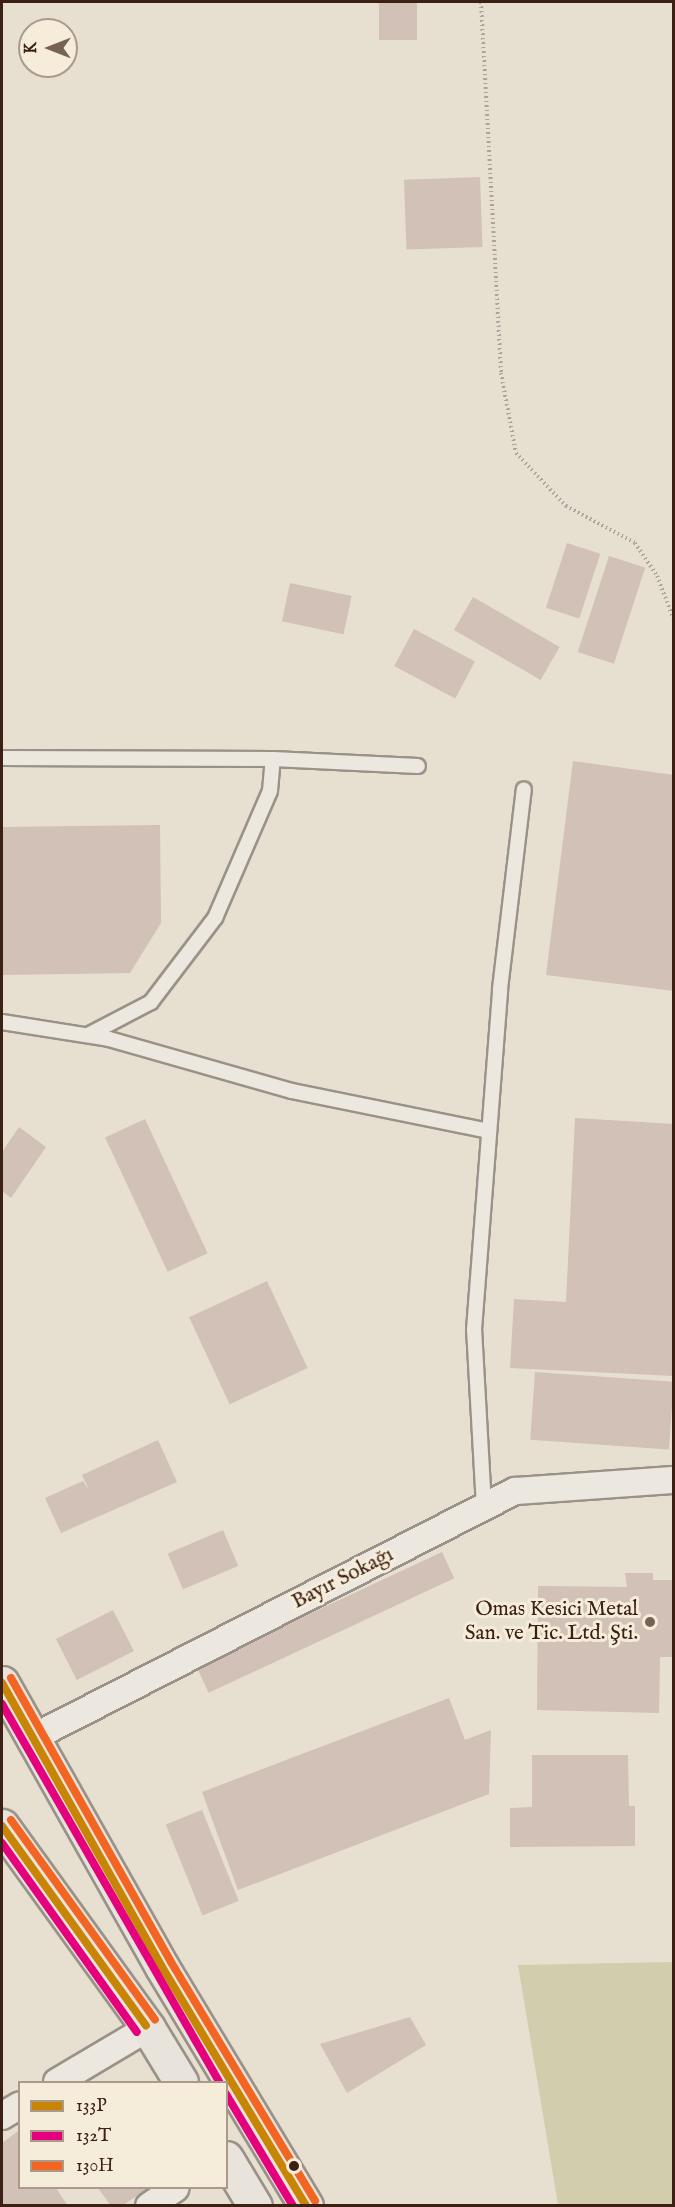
<!DOCTYPE html>
<meta charset="utf-8">
<style>
body{margin:0}
#map{position:relative;width:675px;height:2207px;overflow:hidden;background:#e7dfd0;font-family:"IM FELL English",serif}
div>[style]{position:absolute}
[style*='--x']{left:calc(var(--x)*1px);top:calc(var(--y)*1px);width:calc(var(--w)*1px);rotate:calc(var(--a)*1deg)}
.green>*{inset:0;background:#d2cead}
.building>*{inset:0;background:#d1c1b6;transform-origin:0 0}
.path>*{height:4px;margin-top:-2px;transform-origin:0;background:repeating-linear-gradient(90deg,#aba49e 0 1.5px,transparent 0 4.5px)}
.roads{filter:drop-shadow(2px 0 #9a9288) drop-shadow(-2px 0 #9a9288) drop-shadow(0 2px #9a9288) drop-shadow(0 -2px #9a9288)}
.lane>*{height:14px;margin:-7px;padding:0 7px;transform-origin:7px;border-radius:7px;background:#ece8e0}
.street>*{height:26px;margin:-13px;padding:0 13px;transform-origin:13px;border-radius:13px;background:#ece8e0}
.primary>*{height:33px;margin:-16.5px;padding:0 16.5px;transform-origin:16.5px;border-radius:16.5px;background:#e9e4db}
.bus-1>*{height:8px;margin:-4px;padding:0 4px;transform-origin:4px;border-radius:4px;background:#c88405}
.bus-2>*{height:8px;margin:-4px;padding:0 4px;transform-origin:4px;border-radius:4px;background:#e5007d}
.bus-3>*{height:8px;margin:-4px;padding:0 4px;transform-origin:4px;border-radius:4px;background:#f26522}
.dots>*{width:16px;height:16px;translate:-50% -50%;box-sizing:border-box;border:3px solid #f6ecda;border-radius:50%}
span{translate:-50% -50%;white-space:nowrap;text-align:center;line-height:1.15;-webkit-text-stroke:6px #f6ecda;paint-order:stroke}
.street-label{font-size:21px;color:#3b2013}
.poi-label{font-size:21px;color:#3b2013}
.right{translate:-100% -50%;text-align:right}
.frame{position:absolute;inset:0;border:3px solid #3b2013;pointer-events:none}
.legend{position:absolute;left:18px;top:2081px;width:210px;height:108px;box-sizing:border-box;background:#f6ecda;border:2px solid #ab9a8a;margin:0;padding:8px 10px;list-style:none;font-size:18px;color:#3b2013}
.legend li{display:flex;align-items:center;gap:12px;height:30px}
.legend b{width:30px;border:2px solid #ab9a8a}
.north{position:absolute;left:18px;top:18px;width:60px;height:60px;box-sizing:border-box;background:#f6ecda;border:2px solid #ab9a8a;border-radius:50%;rotate:270deg;font-size:16px;font-weight:700;line-height:24px;text-align:center;color:#3b2013}
.north::after{content:'';display:block;margin:auto;width:21px;height:27px;background:#776355;clip-path:polygon(50% 0,100% 100%,50% 72%,0 100%)}
</style>
<div id="map">
<div class="green">
<div style="clip-path:polygon(673px 1962px,673px 2205px,558px 2205px,518px 1965px)"></div>
</div>
<div class="building">
<div style="left:379px;top:2px;width:38px;height:38px"></div>
<div style="left:480px;top:177px;width:70px;height:76px;rotate:88deg"></div>
<div style="left:567px;top:543px;width:35px;height:68px;rotate:18deg"></div>
<div style="left:609px;top:556px;width:38px;height:101px;rotate:18deg"></div>
<div style="left:290px;top:583px;width:63px;height:39px;rotate:12deg"></div>
<div style="left:473px;top:597px;width:100px;height:38px;rotate:30deg"></div>
<div style="left:414px;top:629px;width:69px;height:42px;rotate:28deg"></div>
<div style="clip-path:polygon(573px 761px,674px 775px,674px 991px,546px 975px)"></div>
<div style="clip-path:polygon(160px 825px,161px 923px,130px 973px,2px 975px,2px 827px)"></div>
<div style="clip-path:polygon(575px 1118px,674px 1124px,674px 1376px,510px 1368px,514px 1299px,566px 1302px)"></div>
<div style="left:145px;top:1119px;width:148px;height:44px;rotate:65deg"></div>
<div style="clip-path:polygon(19px 1127px,46px 1147px,11px 1198px,2px 1191px,2px 1152px)"></div>
<div style="left:267px;top:1281px;width:96px;height:86px;rotate:65deg"></div>
<div style="left:535px;top:1372px;width:139px;height:68px;rotate:4deg"></div>
<div style="clip-path:polygon(158px 1440px,177px 1482px,61px 1533px,45px 1498px,83px 1481px,89px 1490px,82px 1475px)"></div>
<div style="left:223px;top:1530px;width:39px;height:60px;rotate:67deg"></div>
<div style="left:442px;top:1552px;width:29px;height:271px;rotate:65deg"></div>
<div style="clip-path:polygon(625px 1573px,653px 1573px,653px 1580px,674px 1580px,674px 1657px,660px 1657px,659px 1713px,537px 1710px,538px 1586px,627px 1587px)"></div>
<div style="left:113px;top:1610px;width:46px;height:64px;rotate:63deg"></div>
<div style="clip-path:polygon(449px 1698px,465px 1740px,491px 1730px,489px 1794px,238px 1890px,202px 1792px)"></div>
<div style="clip-path:polygon(532px 1755px,628px 1755px,629px 1806px,635px 1806px,635px 1846px,510px 1847px,510px 1808px,532px 1807px)"></div>
<div style="left:202px;top:1810px;width:98px;height:39px;rotate:68deg"></div>
<div style="clip-path:polygon(410px 2017px,426px 2045px,347px 2093px,320px 2044px)"></div>
<div style="clip-path:polygon(18px 2131px,20px 2188px,56px 2188px,68px 2206px,2px 2206px,2px 2143px)"></div>
<div style="clip-path:polygon(98px 2188px,148px 2188px,122px 2206px,111px 2206px)"></div>
</div>
<div class="path">
<div style="--x:481;--y:2;--w:372;--a:86.9"></div>
<div style="--x:501;--y:373;--w:81;--a:79.4"></div>
<div style="--x:516;--y:453;--w:73;--a:46.7"></div>
<div style="--x:566;--y:506;--w:78;--a:28.2"></div>
<div style="--x:635;--y:543;--w:40;--a:56"></div>
<div style="--x:657;--y:576;--w:47;--a:68.9"></div>
</div>
<div class="roads">
<div class="lane">
<div style="--x:2;--y:758;--w:271;--a:0.2"></div>
<div style="--x:273;--y:759;--w:145;--a:2.8"></div>
<div style="--x:2;--y:1022;--w:108;--a:9"></div>
<div style="--x:109;--y:1039;--w:190;--a:15.9"></div>
<div style="--x:292;--y:1091;--w:201;--a:11.5"></div>
<div style="--x:88;--y:1035;--w:71;--a:-27.6"></div>
<div style="--x:151;--y:1002;--w:106;--a:-52.7"></div>
<div style="--x:215;--y:918;--w:138;--a:-66.6"></div>
<div style="--x:270;--y:791;--w:32;--a:-85"></div>
<div style="--x:484;--y:1507;--w:177;--a:-93.2"></div>
<div style="--x:474;--y:1330;--w:342;--a:-85.6"></div>
<div style="--x:500;--y:989;--w:201;--a:-83.2"></div>
</div>
<div class="street">
<div style="--x:30;--y:1739;--w:545;--a:-27.08"></div>
<div style="--x:515;--y:1491;--w:159;--a:-4"></div>
<div style="--x:57;--y:2082;--w:106;--a:-30.7"></div>
<div style="--x:2;--y:2116;--w:21;--a:-31"></div>
<div style="--x:149;--y:2206;--w:32;--a:-34"></div>
</div>
<div class="primary">
<div style="--x:2;--y:1683;--w:326;--a:60.6"></div>
<div style="--x:162;--y:1967;--w:279;--a:58.9"></div>
<div style="--x:2;--y:1826;--w:249;--a:54.1"></div>
<div style="--x:148;--y:2028;--w:63;--a:58.6"></div>
<div style="--x:226;--y:2158;--w:56;--a:58.9"></div>
</div>
</div>
<div class="bus-1">
<div style="--x:2;--y:1683;--w:326;--a:60.6"></div>
<div style="--x:162;--y:1967;--w:279;--a:58.9"></div>
<div style="--x:2;--y:1826;--w:246;--a:54.2"></div>
</div>
<div class="bus-2">
<div style="--x:2;--y:1704;--w:436;--a:60.1"></div>
<div style="--x:2;--y:1843;--w:232;--a:54.5"></div>
<div style="--x:226;--y:2094;--w:131;--a:59.1"></div>
</div>
<div class="bus-3">
<div style="--x:11;--y:1678;--w:326;--a:60.6"></div>
<div style="--x:171;--y:1962;--w:279;--a:58.9"></div>
<div style="--x:11;--y:1820;--w:246;--a:54.2"></div>
</div>
<div class="dots">
<div style="left:650px;top:1622px;background:#776355"></div>
<div style="left:294px;top:2166px;background:#3b2013"></div>
</div>
<div class="street-label">
<span style="left:343px;top:1579px;rotate:-27deg">Bayır Sokağı</span>
</div>
<div class="poi-label">
<span class="right" style="left:638px;top:1622px">Omas Kesici Metal<br>San. ve Tic. Ltd. Şti.</span>
</div>
<div class="frame"></div>
<ul class="legend">
<li><b style="height:8px;background:#c88405"></b>133P</li>
<li><b style="height:8px;background:#e5007d"></b>132T</li>
<li><b style="height:8px;background:#f26522"></b>130H</li>
</ul>
<div class="north">K</div>
</div>
